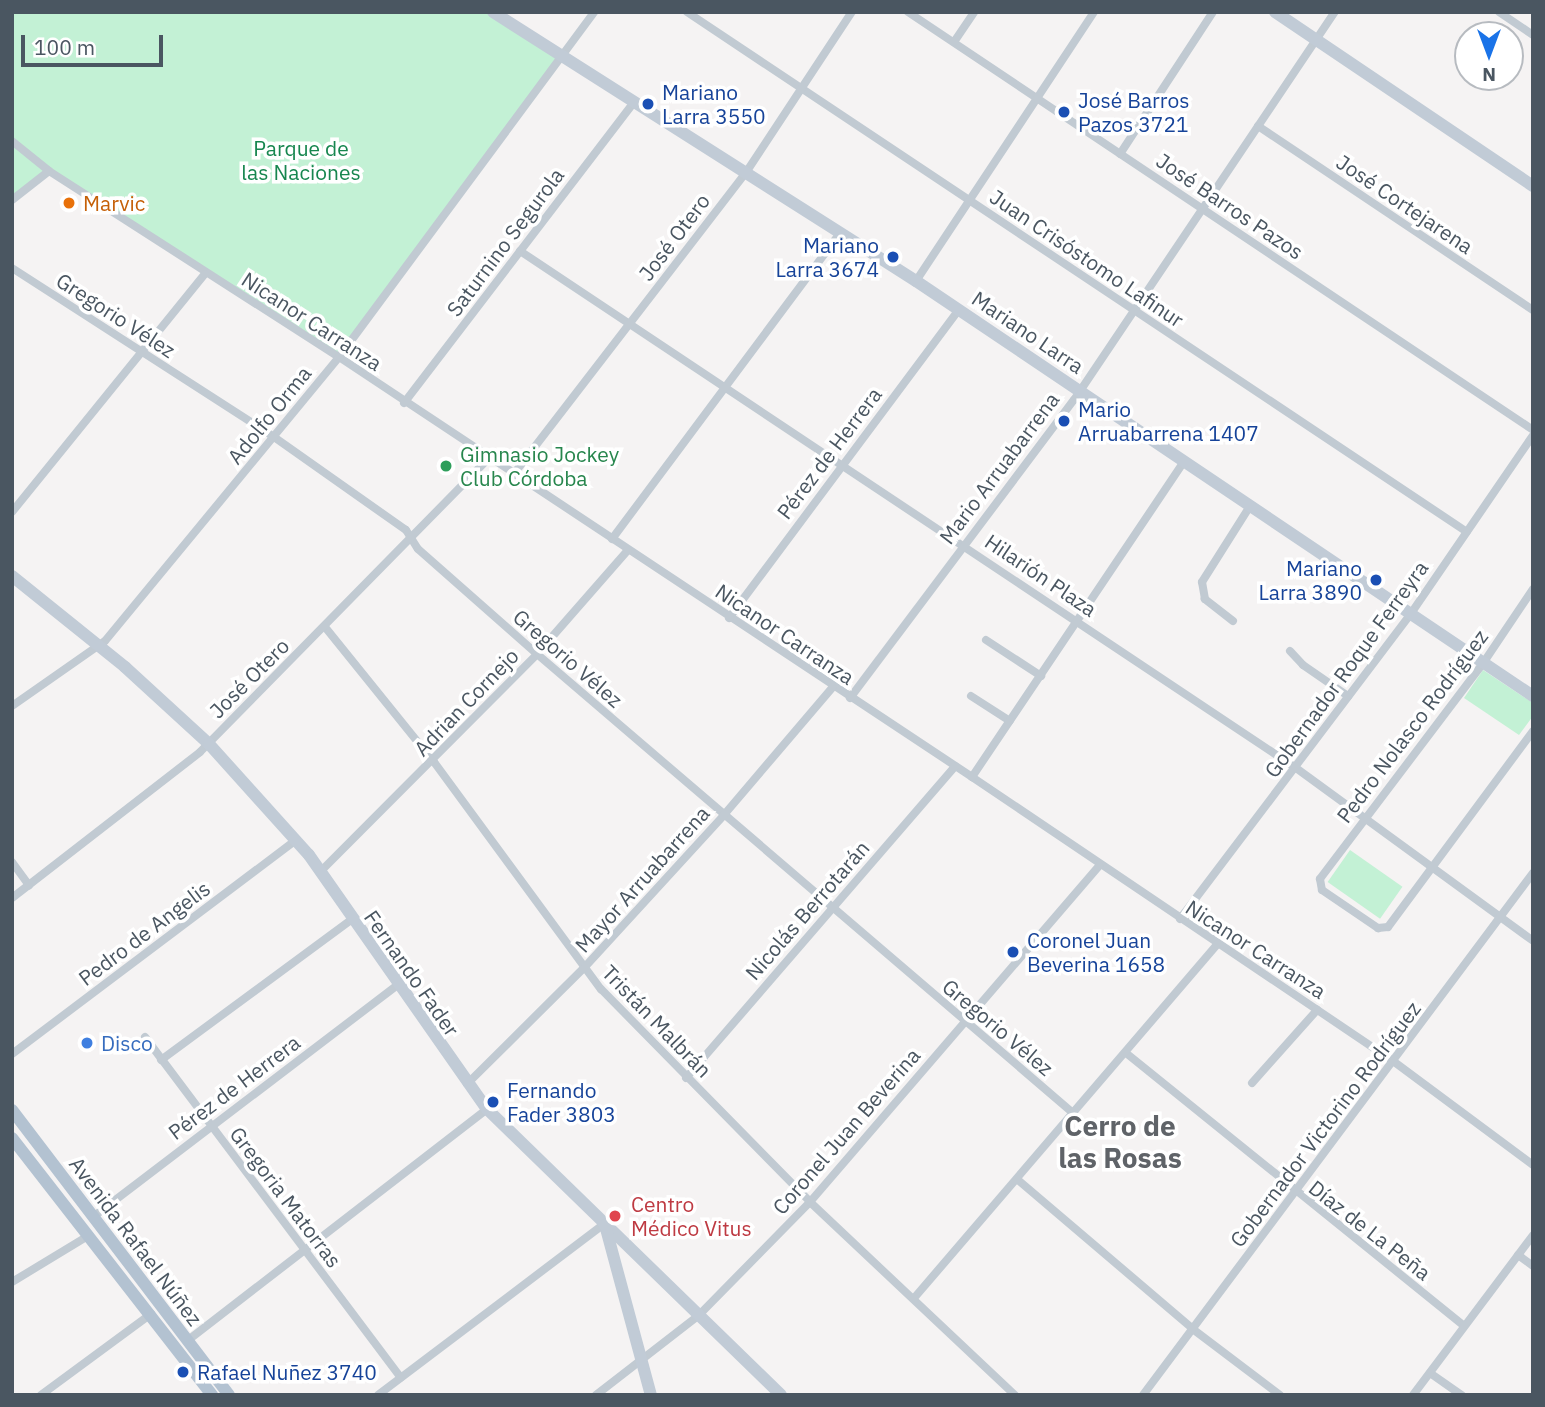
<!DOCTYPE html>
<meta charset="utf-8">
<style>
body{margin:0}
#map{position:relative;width:1545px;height:1407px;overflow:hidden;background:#f5f3f3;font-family:"IBM Plex Sans",sans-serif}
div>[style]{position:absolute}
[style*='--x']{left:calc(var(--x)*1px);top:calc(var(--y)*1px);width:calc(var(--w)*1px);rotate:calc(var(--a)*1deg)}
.green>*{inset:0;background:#c3f1d5;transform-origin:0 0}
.minor>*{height:8px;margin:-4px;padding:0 4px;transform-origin:4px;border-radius:4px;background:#c1cad2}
.secondary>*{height:12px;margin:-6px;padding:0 6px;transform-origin:6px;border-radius:6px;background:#c1cbd6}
.primary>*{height:12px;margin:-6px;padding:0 6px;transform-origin:6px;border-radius:6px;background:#b3c2d1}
.dots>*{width:19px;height:19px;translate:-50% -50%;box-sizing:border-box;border:4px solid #fff;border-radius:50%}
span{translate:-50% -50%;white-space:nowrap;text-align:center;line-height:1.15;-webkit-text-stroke:7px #fff;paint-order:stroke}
.transit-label{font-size:21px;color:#164399}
.left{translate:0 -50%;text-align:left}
.right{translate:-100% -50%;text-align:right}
.park-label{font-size:21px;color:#17864f}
.food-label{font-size:21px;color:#c56008}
.street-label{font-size:21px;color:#4a5661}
.leisure-label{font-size:21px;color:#27864d}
.shop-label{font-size:21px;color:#366cbe}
.health-label{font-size:21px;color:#be3a42}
.district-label{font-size:28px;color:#5f6368;font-weight:700}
.frame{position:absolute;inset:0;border:14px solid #4a5661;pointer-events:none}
.north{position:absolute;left:1454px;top:21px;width:70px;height:70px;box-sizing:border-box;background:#fff;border:2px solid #b7bbc0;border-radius:50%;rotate:180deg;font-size:19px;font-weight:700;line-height:28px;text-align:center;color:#4a5661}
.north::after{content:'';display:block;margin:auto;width:24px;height:32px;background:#1a73e8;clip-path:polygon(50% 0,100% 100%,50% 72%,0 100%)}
.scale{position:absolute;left:21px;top:35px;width:142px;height:32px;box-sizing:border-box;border:4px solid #4a5661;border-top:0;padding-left:9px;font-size:21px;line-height:24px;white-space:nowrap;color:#4a5661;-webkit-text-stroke:5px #fff;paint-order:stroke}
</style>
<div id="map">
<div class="green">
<div style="clip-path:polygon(12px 12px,493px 12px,562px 57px,339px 357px,49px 171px,12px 200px)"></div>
<div style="clip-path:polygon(1483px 670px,1533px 703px,1533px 716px,1519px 735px,1464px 698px)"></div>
<div style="left:1350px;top:850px;width:64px;height:39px;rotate:35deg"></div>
</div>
<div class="minor">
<div style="--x:687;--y:12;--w:937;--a:33.69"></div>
<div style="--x:908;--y:12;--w:752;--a:33.77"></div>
<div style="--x:1499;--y:12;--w:41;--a:34.1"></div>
<div style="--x:954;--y:42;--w:36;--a:-56"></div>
<div style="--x:1258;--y:126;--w:331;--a:33.8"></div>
<div style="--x:12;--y:141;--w:48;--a:39"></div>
<div style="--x:49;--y:171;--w:345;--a:32.7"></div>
<div style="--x:339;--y:357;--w:760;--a:33.56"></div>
<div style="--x:972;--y:777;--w:508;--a:34"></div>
<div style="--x:1393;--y:1061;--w:174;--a:36.6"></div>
<div style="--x:1120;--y:154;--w:170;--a:-56.8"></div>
<div style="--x:12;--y:200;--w:47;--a:-38.1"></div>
<div style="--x:520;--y:251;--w:932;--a:33.67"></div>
<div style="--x:1296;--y:768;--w:293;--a:36.1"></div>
<div style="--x:12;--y:268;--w:312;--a:32.8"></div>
<div style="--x:274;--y:437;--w:161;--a:35.2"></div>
<div style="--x:406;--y:530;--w:22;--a:58"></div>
<div style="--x:418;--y:549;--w:159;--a:41.4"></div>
<div style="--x:537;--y:654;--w:706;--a:40.57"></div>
<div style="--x:916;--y:281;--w:323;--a:-56.5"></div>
<div style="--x:404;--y:403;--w:377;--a:-52.6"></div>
<div style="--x:513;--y:475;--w:380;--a:-52.4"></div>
<div style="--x:745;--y:174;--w:194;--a:-56.6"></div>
<div style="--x:12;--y:512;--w:306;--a:-51"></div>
<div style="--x:612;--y:539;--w:382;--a:-53.3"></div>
<div style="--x:1533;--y:589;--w:88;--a:123.9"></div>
<div style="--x:1484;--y:662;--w:272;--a:127.1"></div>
<div style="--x:1320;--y:879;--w:11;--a:80"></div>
<div style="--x:1322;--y:890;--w:68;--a:34.2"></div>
<div style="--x:1378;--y:928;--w:10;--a:-6"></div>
<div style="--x:1388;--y:927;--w:244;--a:-53.5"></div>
<div style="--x:729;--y:618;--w:385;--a:-53.3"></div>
<div style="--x:1233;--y:621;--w:36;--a:-142"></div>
<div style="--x:1205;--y:599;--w:17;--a:-100"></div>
<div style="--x:1202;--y:582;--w:90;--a:-57.7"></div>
<div style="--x:325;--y:627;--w:174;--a:51.1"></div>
<div style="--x:434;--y:762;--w:282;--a:53.7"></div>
<div style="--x:601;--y:989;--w:298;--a:45.5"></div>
<div style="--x:810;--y:1202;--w:282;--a:43.3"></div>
<div style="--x:986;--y:640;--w:66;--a:33.2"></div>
<div style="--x:1290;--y:651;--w:19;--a:47"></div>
<div style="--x:1303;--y:665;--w:55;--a:34.6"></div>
<div style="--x:971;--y:696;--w:46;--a:32.7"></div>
<div style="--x:850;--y:698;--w:373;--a:-53.1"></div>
<div style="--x:1074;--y:400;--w:468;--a:-56.1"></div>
<div style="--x:12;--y:706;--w:113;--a:-35"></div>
<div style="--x:105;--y:641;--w:368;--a:-50.5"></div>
<div style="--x:339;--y:357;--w:429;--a:-53.5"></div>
<div style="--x:972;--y:777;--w:380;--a:-56.1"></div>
<div style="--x:12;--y:862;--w:29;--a:54"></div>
<div style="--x:321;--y:871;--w:306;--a:-45.1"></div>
<div style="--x:537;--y:654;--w:138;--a:-48.8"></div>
<div style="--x:12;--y:898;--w:238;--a:-37.8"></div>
<div style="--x:200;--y:752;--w:411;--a:-45.5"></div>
<div style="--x:1180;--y:919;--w:385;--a:-52.9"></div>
<div style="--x:1412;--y:612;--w:214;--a:-55.6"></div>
<div style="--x:145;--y:1037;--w:426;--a:53.1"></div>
<div style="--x:1126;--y:1053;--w:434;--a:38.9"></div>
<div style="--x:12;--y:1054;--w:356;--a:-37"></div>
<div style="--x:161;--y:1060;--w:236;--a:-36.4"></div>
<div style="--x:686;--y:1078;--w:412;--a:-49.2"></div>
<div style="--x:1252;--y:1083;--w:98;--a:-48.3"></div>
<div style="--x:467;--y:1084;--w:163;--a:-44.8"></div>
<div style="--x:583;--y:969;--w:207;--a:-47.5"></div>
<div style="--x:723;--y:816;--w:168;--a:-49.6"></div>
<div style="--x:1018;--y:1180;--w:231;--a:40.4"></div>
<div style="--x:1194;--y:1330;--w:108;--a:37.1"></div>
<div style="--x:93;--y:1217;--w:382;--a:-37.3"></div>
<div style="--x:1518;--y:1255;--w:19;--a:36"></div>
<div style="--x:12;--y:1282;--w:89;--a:-31.2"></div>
<div style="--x:915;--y:1297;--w:465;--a:-49.4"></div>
<div style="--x:187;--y:1341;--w:379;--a:-37.7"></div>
<div style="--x:1430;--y:1373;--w:39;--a:35"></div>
<div style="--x:41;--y:1395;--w:137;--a:-36.4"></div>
<div style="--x:378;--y:1395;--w:283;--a:-37.1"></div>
<div style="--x:596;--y:1395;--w:130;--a:-37.8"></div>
<div style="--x:699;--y:1315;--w:158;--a:-45.5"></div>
<div style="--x:810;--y:1202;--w:443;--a:-49.3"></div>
<div style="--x:1143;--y:1395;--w:652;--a:-53.24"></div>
<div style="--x:1413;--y:1395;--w:200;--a:-53.1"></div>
</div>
<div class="secondary">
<div style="--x:493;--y:12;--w:501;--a:32.45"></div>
<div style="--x:916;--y:281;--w:744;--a:33.93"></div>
<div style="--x:1275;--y:12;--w:311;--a:34"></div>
<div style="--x:12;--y:576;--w:145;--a:38.8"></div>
<div style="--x:125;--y:667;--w:114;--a:42.5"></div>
<div style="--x:209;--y:744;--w:149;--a:48"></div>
<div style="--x:309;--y:855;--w:310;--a:55"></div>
<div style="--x:487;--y:1109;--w:410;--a:44.2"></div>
<div style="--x:605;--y:1225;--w:176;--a:74.9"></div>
</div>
<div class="primary">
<div style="--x:12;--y:1110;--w:358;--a:52.7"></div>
<div style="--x:12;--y:1138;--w:326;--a:52.1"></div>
</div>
<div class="dots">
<div style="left:648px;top:104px;background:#1a4fb4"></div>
<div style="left:1064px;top:112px;background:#1a4fb4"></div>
<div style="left:69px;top:203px;background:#e8710a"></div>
<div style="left:893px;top:257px;background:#1a4fb4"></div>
<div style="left:1064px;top:421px;background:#1a4fb4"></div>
<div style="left:446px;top:466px;background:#2e9e5b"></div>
<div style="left:1376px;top:580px;background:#1a4fb4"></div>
<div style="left:1013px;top:952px;background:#1a4fb4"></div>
<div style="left:87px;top:1043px;background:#3f7fe0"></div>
<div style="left:493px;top:1102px;background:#1a4fb4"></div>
<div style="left:615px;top:1216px;background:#e0444e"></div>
<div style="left:183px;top:1372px;background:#1a4fb4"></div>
</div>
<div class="transit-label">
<span class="left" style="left:662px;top:104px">Mariano<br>Larra 3550</span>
<span class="left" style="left:1078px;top:112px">José Barros<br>Pazos 3721</span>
<span class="right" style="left:879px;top:257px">Mariano<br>Larra 3674</span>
<span class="left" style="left:1078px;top:421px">Mario<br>Arruabarrena 1407</span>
<span class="right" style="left:1362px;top:580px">Mariano<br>Larra 3890</span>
<span class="left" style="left:1027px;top:952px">Coronel Juan<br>Beverina 1658</span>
<span class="left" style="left:507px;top:1102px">Fernando<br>Fader 3803</span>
<span class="left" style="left:197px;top:1372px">Rafael Nuñez 3740</span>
</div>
<div class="park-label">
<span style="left:301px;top:160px">Parque de<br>las Naciones</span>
</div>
<div class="food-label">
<span class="left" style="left:83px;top:203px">Marvic</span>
</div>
<div class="street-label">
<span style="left:1405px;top:204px;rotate:34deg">José Cortejarena</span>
<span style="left:1230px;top:206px;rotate:34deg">José Barros Pazos</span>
<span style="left:674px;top:237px;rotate:-53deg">José Otero</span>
<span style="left:505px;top:242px;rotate:-53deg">Saturnino Segurola</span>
<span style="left:1087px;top:258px;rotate:34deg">Juan Crisóstomo Lafinur</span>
<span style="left:116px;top:315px;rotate:33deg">Gregorio Vélez</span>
<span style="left:312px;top:321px;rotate:33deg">Nicanor Carranza</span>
<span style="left:1028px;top:332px;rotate:34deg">Mariano Larra</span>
<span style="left:269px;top:415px;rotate:-51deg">Adolfo Orma</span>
<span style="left:829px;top:453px;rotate:-53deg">Pérez de Herrera</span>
<span style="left:999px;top:468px;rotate:-53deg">Mario Arruabarrena</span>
<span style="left:1041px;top:575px;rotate:34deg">Hilarión Plaza</span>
<span style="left:785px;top:634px;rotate:34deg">Nicanor Carranza</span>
<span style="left:568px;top:658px;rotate:41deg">Gregorio Vélez</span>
<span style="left:1346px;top:669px;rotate:-54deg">Gobernador Roque Ferreyra</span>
<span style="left:249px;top:678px;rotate:-45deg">José Otero</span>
<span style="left:466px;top:702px;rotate:-46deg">Adrian Cornejo</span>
<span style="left:1412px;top:726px;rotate:-53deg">Pedro Nolasco Rodríguez</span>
<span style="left:642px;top:879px;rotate:-48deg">Mayor Arruabarrena</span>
<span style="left:807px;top:910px;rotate:-49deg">Nicolás Berrotarán</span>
<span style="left:144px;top:933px;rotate:-37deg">Pedro de Angelis</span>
<span style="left:1256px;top:949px;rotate:33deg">Nicanor Carranza</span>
<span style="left:412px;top:973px;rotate:55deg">Fernando Fader</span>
<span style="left:657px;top:1021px;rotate:46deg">Tristán Malbrán</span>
<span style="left:998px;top:1027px;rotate:40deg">Gregorio Vélez</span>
<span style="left:234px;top:1087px;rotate:-37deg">Pérez de Herrera</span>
<span style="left:1325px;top:1124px;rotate:-53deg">Gobernador Victorino Rodríguez</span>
<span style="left:846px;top:1131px;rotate:-49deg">Coronel Juan Beverina</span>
<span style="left:286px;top:1197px;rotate:53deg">Gregoria Matorras</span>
<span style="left:1370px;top:1230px;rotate:38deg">Díaz de La Peña</span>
<span style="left:136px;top:1241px;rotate:53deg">Avenida Rafael Núñez</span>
</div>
<div class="leisure-label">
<span class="left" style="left:460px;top:466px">Gimnasio Jockey<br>Club Córdoba</span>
</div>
<div class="shop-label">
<span class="left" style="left:101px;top:1043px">Disco</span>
</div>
<div class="health-label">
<span class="left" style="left:631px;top:1216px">Centro<br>Médico Vitus</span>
</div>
<div class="district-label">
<span style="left:1120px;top:1142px">Cerro de<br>las Rosas</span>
</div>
<div class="frame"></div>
<div class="north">N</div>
<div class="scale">100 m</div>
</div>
